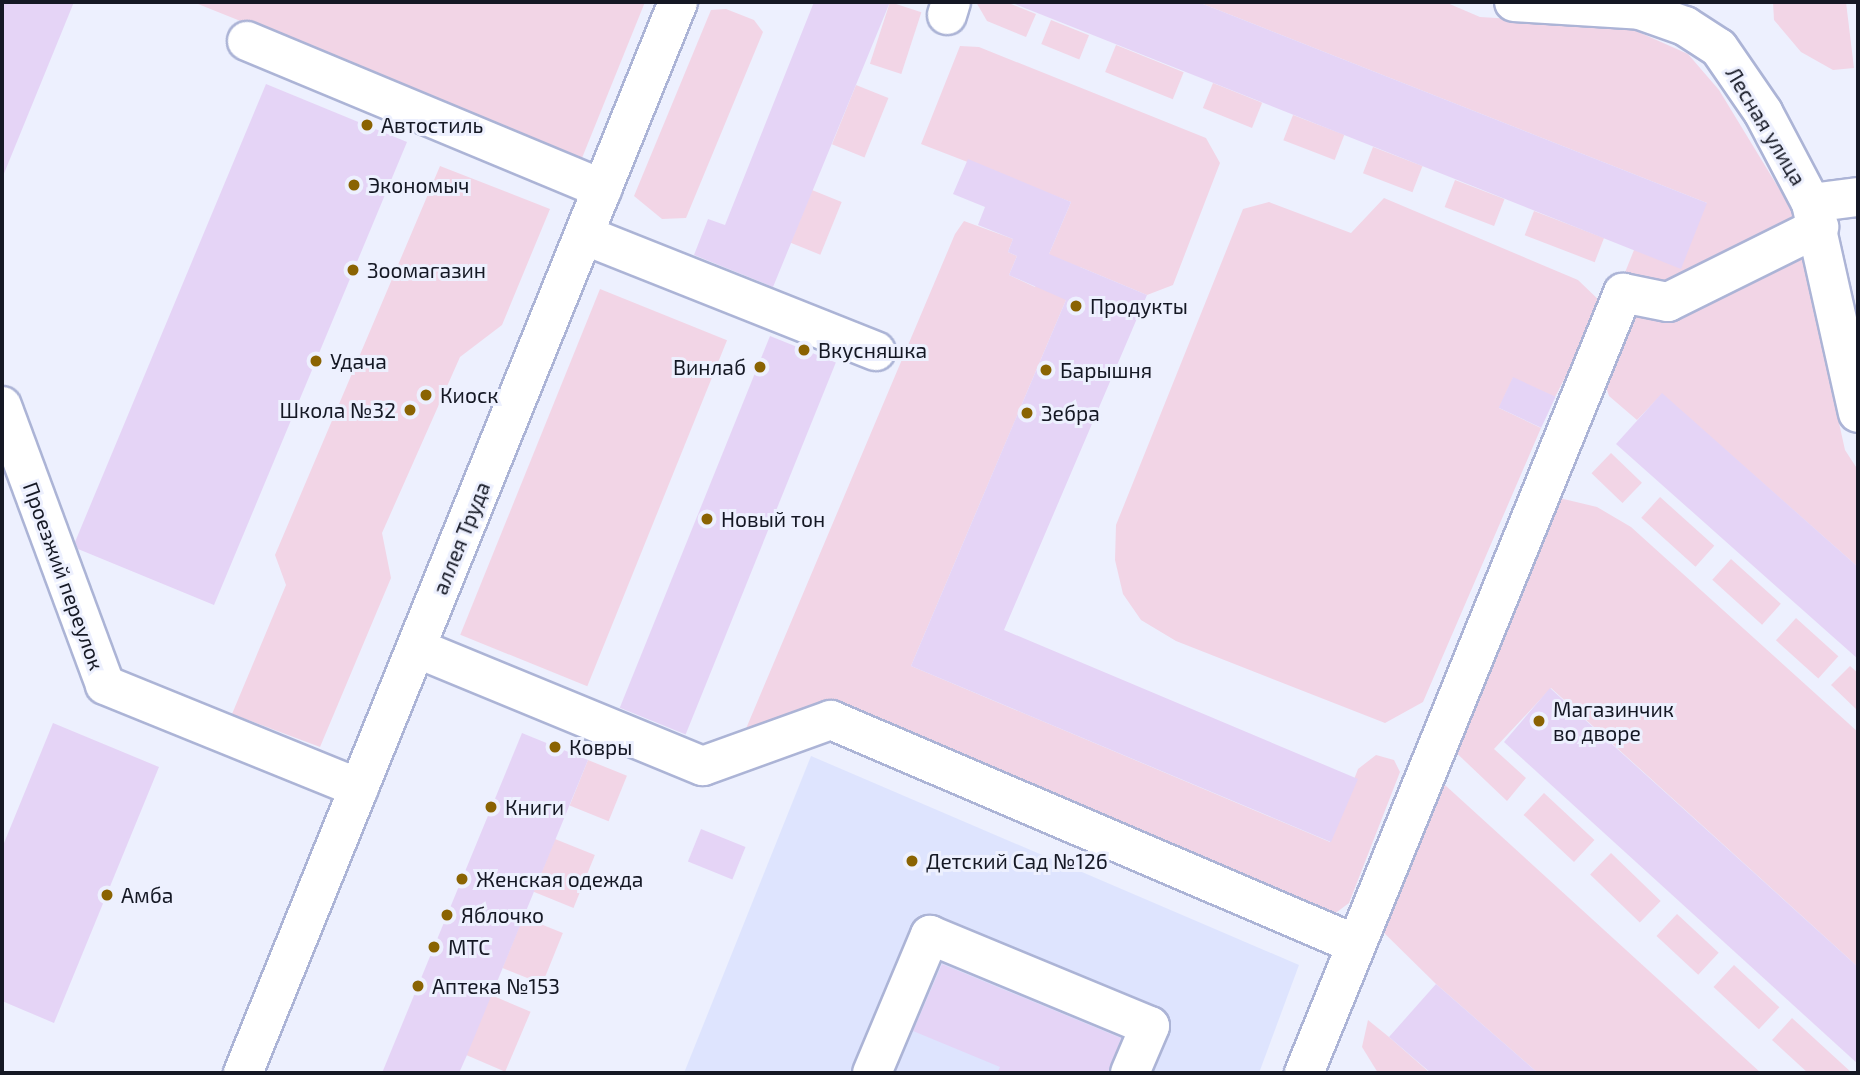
<!DOCTYPE html>
<meta charset="utf-8">
<style>
body{margin:0}
#map{position:relative;width:1860px;height:1075px;overflow:hidden;background:#edf0fe;font-family:"Exo 2",sans-serif}
div>[style]{position:absolute}
[style*='--x']{left:calc(var(--x)*1px);top:calc(var(--y)*1px);width:calc(var(--w)*1px);rotate:calc(var(--a)*1deg)}
.built>*{inset:0;background:#dee4fe}
.green>*{inset:0;background:#f2d5e6;transform-origin:0 0}
.building>*{inset:0;background:#e5d4f6;transform-origin:0 0}
.roads{filter:drop-shadow(2px 0 #acb4d6) drop-shadow(-2px 0 #acb4d6) drop-shadow(0 2px #acb4d6) drop-shadow(0 -2px #acb4d6)}
.minor>*{height:38px;margin:-19px;padding:0 19px;transform-origin:19px;border-radius:19px;background:#fff}
.dots>*{width:19px;height:19px;translate:-50% -50%;box-sizing:border-box;border:4px solid #edf0fe;border-radius:50%}
span{translate:-50% -50%;white-space:nowrap;text-align:center;line-height:1.15;-webkit-text-stroke:6px #edf0fe;paint-order:stroke}
.poi-label{font-size:21px;color:#151824}
.left{translate:0 -50%;text-align:left}
.right{translate:-100% -50%;text-align:right}
.street-label{font-size:21px;color:#151824}
.frame{position:absolute;inset:0;border:4px solid #151824;pointer-events:none}
</style>
<div id="map">
<div class="built">
<div style="clip-path:polygon(811px 756px,1299px 965px,1259px 1073px,684px 1073px)"></div>
</div>
<div class="green">
<div style="clip-path:polygon(193px 2px,645px 2px,582px 158px)"></div>
<div style="left:890px;top:2px;width:33px;height:65px;rotate:18deg"></div>
<div style="clip-path:polygon(976px 2px,1006px 2px,1036px 14px,1026px 37px,987px 21px)"></div>
<div style="clip-path:polygon(1198px 2px,1445px 2px,1480px 17px,1625px 26px,1688px 54px,1719px 90px,1792px 210px,1845px 450px,1858px 470px,1858px 567px,1662px 394px,1637px 420px,1609px 396px,1603px 378px,1652px 287px,1624px 275px,1634px 250px,1707px 203px)"></div>
<div style="clip-path:polygon(1773px 2px,1846px 2px,1854px 68px,1833px 70px,1801px 52px,1774px 20px)"></div>
<div style="clip-path:polygon(726px 9px,754px 20px,763px 32px,686px 218px,662px 219px,634px 196px,711px 10px)"></div>
<div style="left:1051px;top:20px;width:41px;height:26px;rotate:22deg"></div>
<div style="left:1116px;top:45px;width:73px;height:29px;rotate:22deg"></div>
<div style="clip-path:polygon(960px 46px,979px 47px,1206px 138px,1220px 163px,1173px 285px,1147px 295px,1080px 267px,911px 666px,1330px 842px,1358px 769px,1376px 755px,1394px 760px,1400px 772px,1349px 903px,1333px 915px,857px 719px,745px 731px,955px 234px,964px 221px,1013px 239px,1008px 252px,1017px 256px,1009px 275px,1035px 287px,1071px 202px,921px 144px)"></div>
<div style="left:1213px;top:83px;width:53px;height:27px;rotate:22deg"></div>
<div style="left:856px;top:85px;width:35px;height:64px;rotate:22deg"></div>
<div style="left:1293px;top:115px;width:55px;height:27px;rotate:21deg"></div>
<div style="left:1373px;top:147px;width:53px;height:28px;rotate:21deg"></div>
<div style="clip-path:polygon(440px 166px,550px 209px,502px 325px,460px 357px,382px 533px,391px 578px,320px 747px,232px 714px,286px 585px,275px 555px)"></div>
<div style="left:1455px;top:180px;width:53px;height:29px;rotate:21deg"></div>
<div style="left:812px;top:190px;width:32px;height:57px;rotate:22deg"></div>
<div style="clip-path:polygon(1384px 198px,1578px 280px,1603px 304px,1555px 397px,1513px 378px,1499px 408px,1541px 428px,1423px 702px,1385px 723px,1176px 641px,1141px 620px,1123px 594px,1115px 560px,1116px 525px,1243px 209px,1269px 202px,1351px 233px)"></div>
<div style="left:1534px;top:211px;width:75px;height:26px;rotate:21deg"></div>
<div style="left:600px;top:289px;width:137px;height:373px;rotate:22deg"></div>
<div style="left:1611px;top:453px;width:43px;height:28px;rotate:44deg"></div>
<div style="clip-path:polygon(1547px 495px,1597px 507px,1631px 527px,1858px 732px,1858px 967px,1551px 688px,1494px 749px,1526px 778px,1507px 801px,1446px 743px)"></div>
<div style="left:1660px;top:497px;width:73px;height:28px;rotate:42deg"></div>
<div style="left:1731px;top:559px;width:67px;height:28px;rotate:42deg"></div>
<div style="left:1796px;top:618px;width:57px;height:30px;rotate:42deg"></div>
<div style="clip-path:polygon(1850px 666px,1858px 673px,1858px 711px,1831px 685px)"></div>
<div style="left:588px;top:760px;width:42px;height:49px;rotate:22deg"></div>
<div style="clip-path:polygon(1434px 775px,1761px 1073px,1538px 1073px,1436px 984px,1377px 926px)"></div>
<div style="left:1544px;top:793px;width:69px;height:30px;rotate:43deg"></div>
<div style="left:555px;top:839px;width:43px;height:57px;rotate:22deg"></div>
<div style="left:1611px;top:853px;width:69px;height:30px;rotate:44deg"></div>
<div style="left:1677px;top:914px;width:57px;height:30px;rotate:43deg"></div>
<div style="left:523px;top:917px;width:43px;height:55px;rotate:22deg"></div>
<div style="left:1734px;top:965px;width:62px;height:30px;rotate:43deg"></div>
<div style="left:491px;top:995px;width:43px;height:65px;rotate:23deg"></div>
<div style="clip-path:polygon(1792px 1018px,1852px 1073px,1808px 1073px,1772px 1040px)"></div>
<div style="clip-path:polygon(1368px 1020px,1389px 1037px,1429px 1072px,1378px 1073px,1362px 1047px)"></div>
</div>
<div class="building">
<div style="clip-path:polygon(2px 2px,74px 2px,3px 176px,2px 176px)"></div>
<div style="clip-path:polygon(814px 2px,890px 2px,773px 287px,694px 255px,708px 219px,725px 225px)"></div>
<div style="clip-path:polygon(1010px 2px,1198px 2px,1707px 203px,1681px 269px)"></div>
<div style="clip-path:polygon(266px 84px,407px 142px,214px 605px,78px 549px,75px 542px)"></div>
<div style="clip-path:polygon(968px 159px,1071px 202px,1049px 254px,1147px 295px,1004px 630px,1358px 779px,1331px 842px,911px 666px,1066px 300px,1009px 275px,1017px 256px,1008px 252px,1013px 239px,978px 225px,985px 207px,953px 194px)"></div>
<div style="left:770px;top:336px;width:71px;height:401px;rotate:22deg"></div>
<div style="left:1513px;top:377px;width:47px;height:34px;rotate:25deg"></div>
<div style="clip-path:polygon(1662px 393px,1858px 567px,1858px 659px,1616px 444px)"></div>
<div style="clip-path:polygon(1550px 688px,1858px 967px,1858px 1064px,1504px 742px)"></div>
<div style="clip-path:polygon(53px 723px,159px 767px,54px 1023px,2px 1001px,2px 848px)"></div>
<div style="clip-path:polygon(522px 733px,588px 760px,467px 1055px,459px 1073px,382px 1073px)"></div>
<div style="left:701px;top:829px;width:48px;height:35px;rotate:22deg"></div>
<div style="clip-path:polygon(942px 964px,1121px 1038px,1109px 1073px,997px 1073px,1000px 1067px,913px 1031px)"></div>
<div style="clip-path:polygon(1436px 984px,1538px 1073px,1431px 1073px,1389px 1037px)"></div>
</div>
<div class="roads">
<div class="minor">
<div style="--x:1514;--y:2;--w:126;--a:3.6"></div>
<div style="--x:1640;--y:10;--w:48;--a:19.6"></div>
<div style="--x:1685;--y:26;--w:40;--a:32.9"></div>
<div style="--x:1719;--y:48;--w:78;--a:55.5"></div>
<div style="--x:1763;--y:112;--w:103;--a:62.2"></div>
<div style="--x:1811;--y:203;--w:215;--a:77.4"></div>
<div style="--x:947;--y:15;--w:14;--a:-73"></div>
<div style="--x:247;--y:41;--w:385;--a:22.6"></div>
<div style="--x:1811;--y:203;--w:47;--a:-7.3"></div>
<div style="--x:584;--y:235;--w:314;--a:21.7"></div>
<div style="--x:2;--y:406;--w:297;--a:69.7"></div>
<div style="--x:105;--y:685;--w:274;--a:22.1"></div>
<div style="--x:416;--y:648;--w:310;--a:22.4"></div>
<div style="--x:703;--y:766;--w:136;--a:-19.8"></div>
<div style="--x:831;--y:720;--w:570;--a:23.15"></div>
<div style="--x:243;--y:1073;--w:1156;--a:-67.89"></div>
<div style="--x:872;--y:1073;--w:150;--a:-67.2"></div>
<div style="--x:930;--y:935;--w:238;--a:22.5"></div>
<div style="--x:1150;--y:1026;--w:51;--a:113.1"></div>
<div style="--x:1304;--y:1073;--w:843;--a:-67.76"></div>
<div style="--x:1623;--y:293;--w:46;--a:11.3"></div>
<div style="--x:1668;--y:302;--w:169;--a:-26.4"></div>
</div>
</div>
<div class="dots">
<div style="left:367px;top:125px;background:#8a6302"></div>
<div style="left:354px;top:185px;background:#8a6302"></div>
<div style="left:353px;top:270px;background:#8a6302"></div>
<div style="left:1076px;top:306px;background:#8a6302"></div>
<div style="left:804px;top:350px;background:#8a6302"></div>
<div style="left:316px;top:361px;background:#8a6302"></div>
<div style="left:760px;top:367px;background:#8a6302"></div>
<div style="left:1046px;top:370px;background:#8a6302"></div>
<div style="left:426px;top:395px;background:#8a6302"></div>
<div style="left:410px;top:410px;background:#8a6302"></div>
<div style="left:1027px;top:413px;background:#8a6302"></div>
<div style="left:707px;top:519px;background:#8a6302"></div>
<div style="left:1539px;top:721px;background:#8a6302"></div>
<div style="left:555px;top:747px;background:#8a6302"></div>
<div style="left:491px;top:807px;background:#8a6302"></div>
<div style="left:912px;top:861px;background:#8a6302"></div>
<div style="left:462px;top:879px;background:#8a6302"></div>
<div style="left:107px;top:895px;background:#8a6302"></div>
<div style="left:447px;top:915px;background:#8a6302"></div>
<div style="left:434px;top:947px;background:#8a6302"></div>
<div style="left:418px;top:986px;background:#8a6302"></div>
</div>
<div class="poi-label">
<span class="left" style="left:381px;top:125px">Автостиль</span>
<span class="left" style="left:368px;top:185px">Экономыч</span>
<span class="left" style="left:367px;top:270px">Зоомагазин</span>
<span class="left" style="left:1090px;top:306px">Продукты</span>
<span class="left" style="left:818px;top:350px">Вкусняшка</span>
<span class="left" style="left:330px;top:361px">Удача</span>
<span class="right" style="left:746px;top:367px">Винлаб</span>
<span class="left" style="left:1060px;top:370px">Барышня</span>
<span class="left" style="left:440px;top:395px">Киоск</span>
<span class="right" style="left:396px;top:410px">Школа №32</span>
<span class="left" style="left:1041px;top:413px">Зебра</span>
<span class="left" style="left:721px;top:519px">Новый тон</span>
<span class="left" style="left:1553px;top:721px">Магазинчик<br>во дворе</span>
<span class="left" style="left:569px;top:747px">Ковры</span>
<span class="left" style="left:505px;top:807px">Книги</span>
<span class="left" style="left:926px;top:861px">Детский Сад №126</span>
<span class="left" style="left:476px;top:879px">Женская одежда</span>
<span class="left" style="left:121px;top:895px">Амба</span>
<span class="left" style="left:461px;top:915px">Яблочко</span>
<span class="left" style="left:448px;top:947px">МТС</span>
<span class="left" style="left:432px;top:986px">Аптека №153</span>
</div>
<div class="street-label">
<span style="left:1766px;top:126px;rotate:59deg">Лесная улица</span>
<span style="left:461px;top:538px;rotate:-68deg">аллея Труда</span>
<span style="left:64px;top:576px;rotate:70deg">Проезжий переулок</span>
</div>
<div class="frame"></div>
</div>
